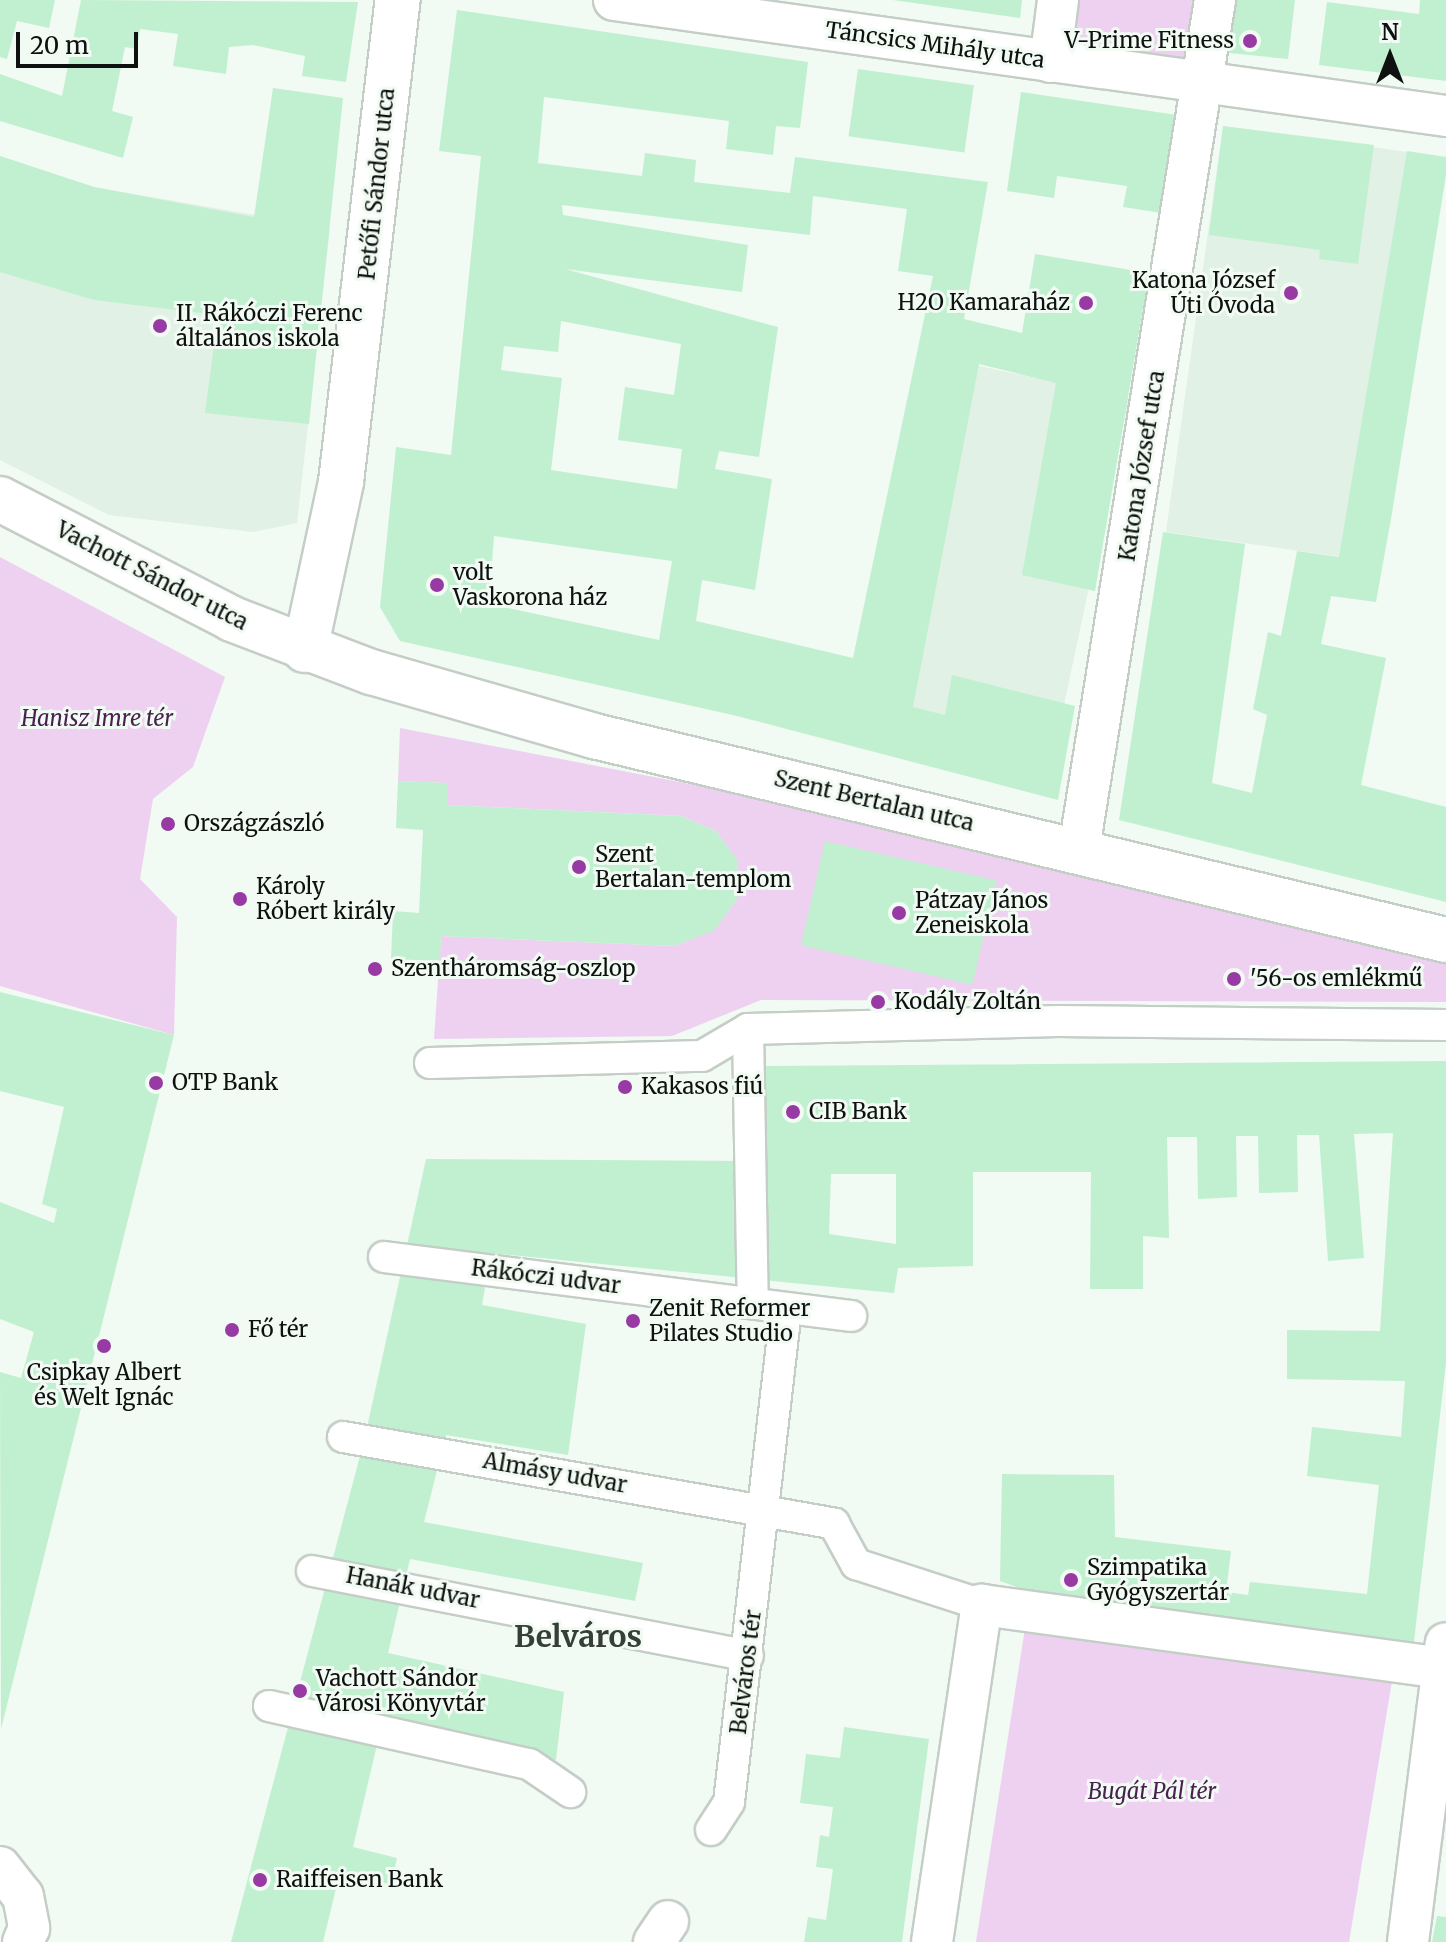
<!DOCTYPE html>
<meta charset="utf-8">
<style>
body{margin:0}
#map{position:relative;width:1446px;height:1942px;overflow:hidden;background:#f1faf3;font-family:Merriweather,serif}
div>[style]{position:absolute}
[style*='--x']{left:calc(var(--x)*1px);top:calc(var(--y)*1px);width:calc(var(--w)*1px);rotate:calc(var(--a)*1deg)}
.built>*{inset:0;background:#e1f1e5;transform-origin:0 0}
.green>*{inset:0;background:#eed1f1}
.building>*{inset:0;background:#c0f0cf;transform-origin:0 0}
.roads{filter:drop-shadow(2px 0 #c4cdc6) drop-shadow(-2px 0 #c4cdc6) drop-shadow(0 2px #c4cdc6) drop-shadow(0 -2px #c4cdc6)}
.pedestrian>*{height:30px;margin:-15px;padding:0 15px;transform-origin:15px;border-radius:15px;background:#fff}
.minor>*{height:40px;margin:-20px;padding:0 20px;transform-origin:20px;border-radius:20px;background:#fff}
.tertiary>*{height:44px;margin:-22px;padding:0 22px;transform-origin:22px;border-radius:22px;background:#fff}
.secondary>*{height:44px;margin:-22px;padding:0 22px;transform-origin:22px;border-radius:22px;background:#fff}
.dots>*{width:22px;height:22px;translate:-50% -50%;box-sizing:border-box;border:4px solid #f1faf3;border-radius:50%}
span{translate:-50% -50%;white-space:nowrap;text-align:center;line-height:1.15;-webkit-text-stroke:6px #f1faf3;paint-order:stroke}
.poi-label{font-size:22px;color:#0e110f}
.right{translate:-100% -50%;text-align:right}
.left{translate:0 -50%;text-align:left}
.street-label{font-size:22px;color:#0e110f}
.park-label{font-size:22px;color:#4a2050;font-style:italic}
.district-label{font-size:30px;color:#363e38;font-weight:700}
.north{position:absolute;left:1350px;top:16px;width:80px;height:80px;-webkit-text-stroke:6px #f1faf3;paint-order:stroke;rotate:0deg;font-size:22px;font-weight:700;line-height:32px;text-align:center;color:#0e110f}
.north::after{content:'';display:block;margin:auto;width:28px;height:36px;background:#0e110f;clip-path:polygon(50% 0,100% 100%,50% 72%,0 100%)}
.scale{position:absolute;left:16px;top:32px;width:122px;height:36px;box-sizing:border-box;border:4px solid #0e110f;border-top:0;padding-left:10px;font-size:24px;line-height:28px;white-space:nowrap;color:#0e110f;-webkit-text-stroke:6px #f1faf3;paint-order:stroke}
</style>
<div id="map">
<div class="built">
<div style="left:1223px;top:126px;width:186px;height:410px;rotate:8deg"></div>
<div style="clip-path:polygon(0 156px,94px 187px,330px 228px,297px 523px,253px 532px,109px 515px,0 460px)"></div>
<div style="left:918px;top:353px;width:216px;height:397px;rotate:12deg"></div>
</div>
<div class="green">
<div style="clip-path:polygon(1058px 0,1215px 0,1203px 83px,1050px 62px)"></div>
<div style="clip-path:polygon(0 557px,225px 677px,193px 767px,153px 799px,140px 879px,177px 917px,174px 1035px,0 986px)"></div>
<div style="clip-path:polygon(400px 728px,825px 810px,1446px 962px,1446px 1002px,761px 1000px,672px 1036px,434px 1039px,441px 936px,674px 946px,715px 929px,737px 899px,738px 862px,716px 831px,681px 816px,447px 805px,447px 783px,398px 781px)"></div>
<div style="clip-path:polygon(1025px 1628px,1394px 1669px,1349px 1942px,976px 1942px)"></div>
</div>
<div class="building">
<div style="clip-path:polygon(0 0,55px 0,49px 28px,17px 21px,7px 59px,0 57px)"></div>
<div style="clip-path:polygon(81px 0,358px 2px,346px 82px,302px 76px,305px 56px,253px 45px,229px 47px,226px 74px,173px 66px,178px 34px,140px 29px,137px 49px,125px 47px,112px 111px,133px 117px,123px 158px,0 121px,0 74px,62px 96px)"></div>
<div style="clip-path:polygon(893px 0,1022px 0,1020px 18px)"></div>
<div style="clip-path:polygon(1236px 0,1295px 0,1288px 59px,1229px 53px)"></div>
<div style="clip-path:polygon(1420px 0,1446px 0,1446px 81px,1319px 65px,1327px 2px,1419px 14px)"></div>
<div style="clip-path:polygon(evenodd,457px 10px,808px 62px,800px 128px,776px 126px,773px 155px,726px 149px,729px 121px,544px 97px,538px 163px,642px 176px,645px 153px,696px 160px,694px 182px,790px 193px,795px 157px,988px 182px,964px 319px,1022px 333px,1035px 254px,1149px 273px,1095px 591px,1022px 575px,1056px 383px,979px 364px,913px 707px,945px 715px,952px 675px,1075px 706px,1058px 800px,733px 715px,400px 641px,380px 607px,396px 447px,451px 455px,481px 156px,439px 151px,457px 10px,813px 196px,907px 209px,898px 271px,933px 276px,853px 658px,696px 621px,702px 580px,755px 590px,772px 479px,715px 469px,719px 451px,759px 457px,778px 327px,565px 269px,742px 292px,748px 245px,563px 215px,562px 205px,810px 235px,813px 196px,457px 10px,561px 321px,681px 344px,674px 395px,625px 387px,618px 440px,682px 449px,677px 489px,551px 470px,562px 378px,501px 370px,504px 346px,558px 352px,561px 321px,457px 10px,494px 536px,672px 561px,659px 640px,489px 604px,494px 536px)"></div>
<div style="left:858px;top:69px;width:117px;height:68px;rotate:8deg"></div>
<div style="clip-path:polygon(273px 88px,343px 98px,309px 424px,205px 413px,218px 315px,94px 300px,0 272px,0 156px,94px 187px,254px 217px)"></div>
<div style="clip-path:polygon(1021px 92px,1177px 115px,1162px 213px,1123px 207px,1127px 186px,1057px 176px,1054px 198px,1007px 191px)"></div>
<div style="clip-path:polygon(1223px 126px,1374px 145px,1358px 264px,1319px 259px,1320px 250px,1209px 235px)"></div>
<div style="clip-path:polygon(1407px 151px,1446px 157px,1446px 175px,1392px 513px,1376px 602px,1331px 596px,1321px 644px,1386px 658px,1361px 785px,1446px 807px,1446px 902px,1119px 820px,1163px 532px,1245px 544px,1212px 783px,1252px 793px,1267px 715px,1253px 709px,1268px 632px,1281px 636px,1297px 551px,1339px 557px)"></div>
<div style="clip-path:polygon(398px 781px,448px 783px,447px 805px,681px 816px,716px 831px,738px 861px,737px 899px,715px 930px,674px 946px,441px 936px,440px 961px,391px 959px,393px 911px,419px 913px,423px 830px,396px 828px)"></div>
<div style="left:825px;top:841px;width:176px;height:107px;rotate:13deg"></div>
<div style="clip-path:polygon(0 992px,174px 1035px,1px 1729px,0 1372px,21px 1378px,34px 1332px,0 1319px,0 1202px,54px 1223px,57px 1209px,42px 1204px,64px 1107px,0 1091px)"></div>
<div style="clip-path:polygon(evenodd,1446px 1061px,1446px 1363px,1413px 1650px,1050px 1599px,1000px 1581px,1002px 1474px,1114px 1475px,1115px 1537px,1231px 1551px,1226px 1592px,1248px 1595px,1250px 1582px,1367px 1594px,1379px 1485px,1307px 1476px,1312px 1427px,1401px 1437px,1405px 1381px,1287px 1379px,1287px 1330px,1380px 1331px,1393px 1133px,1354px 1134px,1364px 1258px,1328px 1261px,1319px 1135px,1297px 1135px,1298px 1192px,1259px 1193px,1258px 1136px,1236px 1136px,1237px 1197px,1198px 1199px,1197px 1137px,1167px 1137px,1169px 1238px,1143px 1236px,1143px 1289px,1090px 1289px,1091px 1172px,973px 1172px,973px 1266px,898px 1268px,894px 1293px,491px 1253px,482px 1305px,586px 1324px,568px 1455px,446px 1435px,424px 1522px,643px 1563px,635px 1601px,410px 1559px,388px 1653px,564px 1692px,556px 1760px,383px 1719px,353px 1847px,397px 1858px,391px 1885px,340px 1872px,323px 1942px,231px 1942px,364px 1441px,426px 1159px,749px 1161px,764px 1118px,765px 1066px,1446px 1061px,831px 1174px,896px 1174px,896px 1244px,829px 1234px,831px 1174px)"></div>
<div style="clip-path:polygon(844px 1727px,929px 1739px,902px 1942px,804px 1942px,808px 1917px,826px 1920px,833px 1869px,816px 1867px,820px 1835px,829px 1837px,833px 1807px,800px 1803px,806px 1754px,840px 1758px)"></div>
<div style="clip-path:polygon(1437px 1916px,1446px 1917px,1446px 1942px,1432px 1942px)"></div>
</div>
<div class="roads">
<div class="pedestrian">
<div style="--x:748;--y:1029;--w:274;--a:89"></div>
<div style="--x:430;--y:1063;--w:272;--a:-1.5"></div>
<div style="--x:702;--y:1056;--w:53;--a:-30.4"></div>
<div style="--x:748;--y:1029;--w:310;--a:-1.5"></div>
<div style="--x:1058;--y:1021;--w:388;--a:0.6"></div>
<div style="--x:384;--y:1257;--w:471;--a:7.2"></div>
<div style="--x:343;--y:1437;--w:499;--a:10"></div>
<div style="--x:834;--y:1524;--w:46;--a:61.2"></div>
<div style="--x:856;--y:1564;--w:133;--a:18"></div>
<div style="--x:312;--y:1571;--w:444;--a:11"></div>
<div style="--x:269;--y:1706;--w:266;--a:12.6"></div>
<div style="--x:529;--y:1764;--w:50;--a:34.3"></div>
<div style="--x:711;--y:1830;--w:33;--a:-57"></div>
<div style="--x:729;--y:1802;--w:497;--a:-83.4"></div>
</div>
<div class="minor">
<div style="--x:614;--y:0;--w:840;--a:7.94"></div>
<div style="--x:1050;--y:62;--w:63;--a:-82.6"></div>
<div style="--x:1079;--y:849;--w:860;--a:-80.9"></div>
<div style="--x:0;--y:1867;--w:37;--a:52"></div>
<div style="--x:23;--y:1896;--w:33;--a:79"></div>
<div style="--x:29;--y:1928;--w:15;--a:113"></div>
<div style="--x:654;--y:1942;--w:25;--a:-56"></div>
<div style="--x:932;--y:1942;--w:341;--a:-81.6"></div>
<div style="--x:982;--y:1605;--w:464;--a:7.8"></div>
<div style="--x:1408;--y:1942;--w:301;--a:-82.8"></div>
</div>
<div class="tertiary">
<div style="--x:305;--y:650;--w:172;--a:-77.9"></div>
<div style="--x:341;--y:482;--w:485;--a:-83.3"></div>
</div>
<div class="secondary">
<div style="--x:0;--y:499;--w:261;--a:27.3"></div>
<div style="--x:232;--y:619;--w:149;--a:20.9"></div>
<div style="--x:371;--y:672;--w:232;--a:16"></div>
<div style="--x:594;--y:736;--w:876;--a:13.47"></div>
</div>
</div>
<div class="dots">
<div style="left:1250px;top:41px;background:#973aa4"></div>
<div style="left:1291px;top:293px;background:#973aa4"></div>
<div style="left:1086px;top:303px;background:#973aa4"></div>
<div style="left:160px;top:326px;background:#973aa4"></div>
<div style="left:437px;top:585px;background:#973aa4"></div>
<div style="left:168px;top:824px;background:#973aa4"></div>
<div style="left:579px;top:867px;background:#973aa4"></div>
<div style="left:240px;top:899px;background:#973aa4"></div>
<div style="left:899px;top:913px;background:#973aa4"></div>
<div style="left:375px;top:969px;background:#973aa4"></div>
<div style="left:1234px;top:979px;background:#973aa4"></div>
<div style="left:878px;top:1002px;background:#973aa4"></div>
<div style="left:156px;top:1083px;background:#973aa4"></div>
<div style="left:625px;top:1087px;background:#973aa4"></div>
<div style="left:793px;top:1112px;background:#973aa4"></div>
<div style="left:633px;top:1321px;background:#973aa4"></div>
<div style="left:232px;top:1330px;background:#973aa4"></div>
<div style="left:104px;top:1346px;background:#973aa4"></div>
<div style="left:1071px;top:1580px;background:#973aa4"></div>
<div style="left:300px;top:1691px;background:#973aa4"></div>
<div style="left:260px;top:1880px;background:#973aa4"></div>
</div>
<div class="poi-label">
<span class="right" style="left:1234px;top:41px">V-Prime Fitness</span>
<span class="right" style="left:1275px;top:293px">Katona József<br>Úti Óvoda</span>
<span class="right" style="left:1070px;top:303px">H2O Kamaraház</span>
<span class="left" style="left:176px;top:326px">II. Rákóczi Ferenc<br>általános iskola</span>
<span class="left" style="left:453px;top:585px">volt<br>Vaskorona ház</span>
<span class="left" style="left:184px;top:824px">Országzászló</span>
<span class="left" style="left:595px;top:867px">Szent<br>Bertalan-templom</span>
<span class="left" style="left:256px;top:899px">Károly<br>Róbert király</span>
<span class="left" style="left:915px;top:913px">Pátzay János<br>Zeneiskola</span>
<span class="left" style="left:391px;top:969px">Szentháromság-oszlop</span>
<span class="left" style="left:1250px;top:979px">'56-os emlékmű</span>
<span class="left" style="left:894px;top:1002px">Kodály Zoltán</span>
<span class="left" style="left:172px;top:1083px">OTP Bank</span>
<span class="left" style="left:641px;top:1087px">Kakasos fiú</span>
<span class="left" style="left:809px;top:1112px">CIB Bank</span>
<span class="left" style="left:649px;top:1321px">Zenit Reformer<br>Pilates Studio</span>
<span class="left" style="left:248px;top:1330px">Fő tér</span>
<span style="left:104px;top:1385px">Csipkay Albert<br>és Welt Ignác</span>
<span class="left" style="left:1087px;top:1580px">Szimpatika<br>Gyógyszertár</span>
<span class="left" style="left:316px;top:1691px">Vachott Sándor<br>Városi Könyvtár</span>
<span class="left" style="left:276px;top:1880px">Raiffeisen Bank</span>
</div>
<div class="street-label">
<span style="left:935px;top:45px;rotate:8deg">Táncsics Mihály utca</span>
<span style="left:377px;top:184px;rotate:-84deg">Petőfi Sándor utca</span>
<span style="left:1142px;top:466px;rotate:-81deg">Katona József utca</span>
<span style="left:152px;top:576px;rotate:27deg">Vachott Sándor utca</span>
<span style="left:874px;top:801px;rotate:13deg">Szent Bertalan utca</span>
<span style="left:546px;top:1277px;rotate:7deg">Rákóczi udvar</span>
<span style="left:555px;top:1473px;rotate:10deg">Almásy udvar</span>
<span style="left:413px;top:1588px;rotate:11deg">Hanák udvar</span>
<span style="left:746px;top:1672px;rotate:-83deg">Belváros tér</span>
</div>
<div class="park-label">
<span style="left:97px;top:719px">Hanisz Imre tér</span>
<span style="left:1152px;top:1792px">Bugát Pál tér</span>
</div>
<div class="district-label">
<span style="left:578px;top:1636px">Belváros</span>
</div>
<div class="north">N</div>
<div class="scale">20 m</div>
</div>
